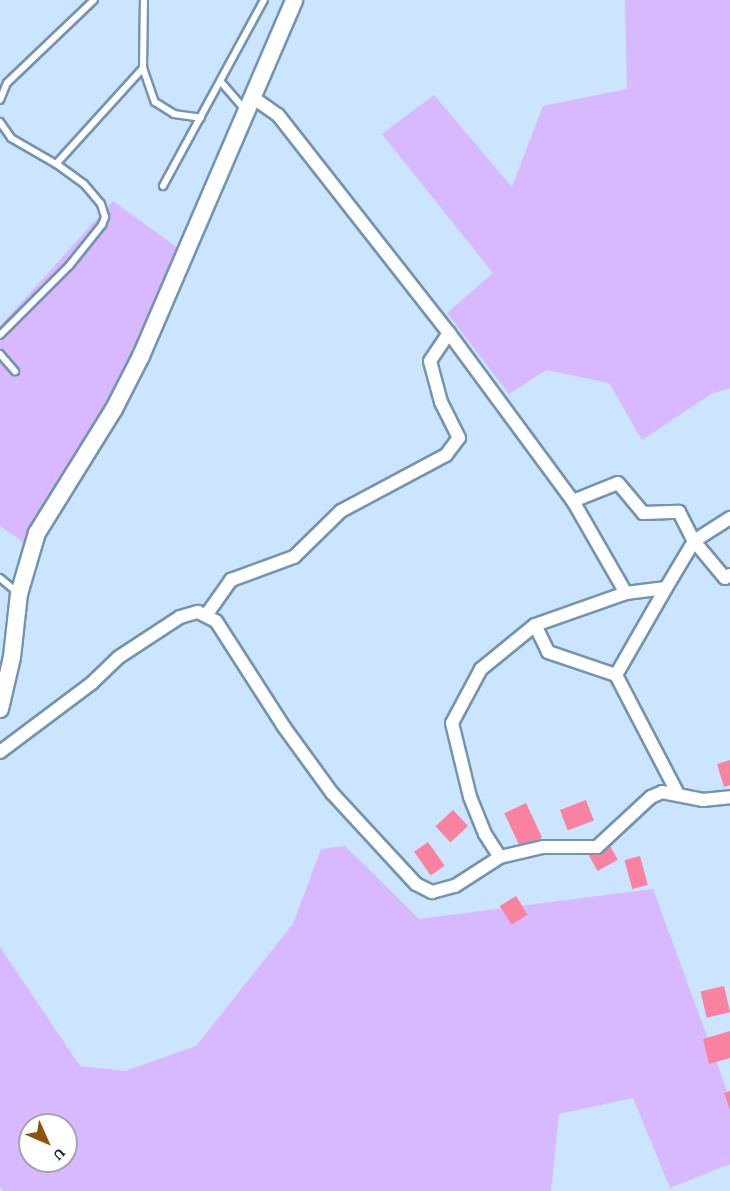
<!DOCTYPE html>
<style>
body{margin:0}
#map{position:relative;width:730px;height:1191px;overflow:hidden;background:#cae5fd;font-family:"Crimson Pro",serif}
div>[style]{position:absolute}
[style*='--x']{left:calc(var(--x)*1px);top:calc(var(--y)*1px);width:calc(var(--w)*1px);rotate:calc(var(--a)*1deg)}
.green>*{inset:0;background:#d8b9ff}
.building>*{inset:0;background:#f982a1;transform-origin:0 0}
.roads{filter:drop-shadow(2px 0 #7594b0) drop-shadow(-2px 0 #7594b0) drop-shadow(0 2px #7594b0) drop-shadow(0 -2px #7594b0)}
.lane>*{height:6px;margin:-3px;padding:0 3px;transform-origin:3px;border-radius:3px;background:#fff}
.street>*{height:12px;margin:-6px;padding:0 6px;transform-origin:6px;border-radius:6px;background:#fff}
.secondary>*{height:16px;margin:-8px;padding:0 8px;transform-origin:8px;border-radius:8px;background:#fff}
span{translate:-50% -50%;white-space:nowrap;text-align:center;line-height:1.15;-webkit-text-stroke:4.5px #fff;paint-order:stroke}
.north{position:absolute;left:18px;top:1113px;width:60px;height:60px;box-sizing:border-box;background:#fff;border:2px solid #a1a6aa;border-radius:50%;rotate:135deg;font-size:16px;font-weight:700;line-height:24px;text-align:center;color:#14212b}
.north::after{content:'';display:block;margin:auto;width:21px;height:27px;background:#8d540c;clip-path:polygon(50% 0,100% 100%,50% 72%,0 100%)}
</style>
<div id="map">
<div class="green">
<div style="clip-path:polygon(625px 0,730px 0,730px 388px,711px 394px,642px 440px,609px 383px,546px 370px,509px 394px,447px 313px,493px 273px,382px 134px,434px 95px,512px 187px,543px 106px,627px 89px)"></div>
<div style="clip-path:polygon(113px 201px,182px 251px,120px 406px,29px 546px,0 526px,0 326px)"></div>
<div style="clip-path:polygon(evenodd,345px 846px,419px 919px,653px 889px,730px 1099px,730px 1164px,670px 1188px,633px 1098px,559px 1114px,551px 1191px,3px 1191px,0 1187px,0 947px,80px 1066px,125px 1071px,196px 1046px,293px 924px,321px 849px,345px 846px,30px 1125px,66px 1125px,66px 1161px,30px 1161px,30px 1125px)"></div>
</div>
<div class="building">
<div style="clip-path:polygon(730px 760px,730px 785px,724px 787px,717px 764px)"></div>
<div style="left:586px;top:800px;width:22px;height:28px;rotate:69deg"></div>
<div style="left:526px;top:803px;width:38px;height:24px;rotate:65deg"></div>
<div style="left:453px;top:810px;width:22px;height:24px;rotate:47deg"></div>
<div style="left:428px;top:842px;width:29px;height:17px;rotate:55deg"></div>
<div style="left:609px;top:844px;width:18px;height:23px;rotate:61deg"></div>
<div style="left:640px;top:856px;width:30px;height:16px;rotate:75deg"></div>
<div style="left:516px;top:896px;width:22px;height:19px;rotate:58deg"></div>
<div style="left:724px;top:986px;width:27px;height:24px;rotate:77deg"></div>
<div style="clip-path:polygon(730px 1031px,730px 1058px,709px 1064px,703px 1039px)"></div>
<div style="clip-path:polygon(730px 1091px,730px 1110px,724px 1093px)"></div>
</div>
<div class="roads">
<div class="lane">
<div style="--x:143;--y:68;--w:36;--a:71"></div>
<div style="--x:155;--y:102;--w:22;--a:32"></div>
<div style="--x:174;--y:114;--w:27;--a:8"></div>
<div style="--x:221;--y:82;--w:35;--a:49"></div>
<div style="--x:0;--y:100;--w:18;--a:-68"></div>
<div style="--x:7;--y:83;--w:120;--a:-43.7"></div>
<div style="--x:0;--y:122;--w:19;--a:55"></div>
<div style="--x:11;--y:138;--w:52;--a:30"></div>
<div style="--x:163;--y:186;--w:212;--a:-61.5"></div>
<div style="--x:0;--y:335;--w:98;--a:-45"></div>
<div style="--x:69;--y:266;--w:53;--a:-51.2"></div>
<div style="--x:102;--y:225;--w:9;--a:-69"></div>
<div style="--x:105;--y:217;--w:14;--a:-107"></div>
<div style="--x:101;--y:204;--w:26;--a:-130"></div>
<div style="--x:84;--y:184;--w:34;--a:-144"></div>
<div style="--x:56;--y:164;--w:130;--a:-47.8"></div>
<div style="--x:143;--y:68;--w:68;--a:-89.2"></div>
<div style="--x:0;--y:354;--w:23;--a:49"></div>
<div style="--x:0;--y:578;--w:23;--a:40"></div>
</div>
<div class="street">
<div style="--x:255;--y:99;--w:28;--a:35"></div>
<div style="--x:278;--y:115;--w:277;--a:51.9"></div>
<div style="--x:449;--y:333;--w:209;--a:53.6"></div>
<div style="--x:573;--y:501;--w:106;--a:60.1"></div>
<div style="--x:626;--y:593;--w:96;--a:160.6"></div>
<div style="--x:535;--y:625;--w:70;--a:140.8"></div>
<div style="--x:481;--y:669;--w:61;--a:118.2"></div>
<div style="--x:452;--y:723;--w:76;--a:76.3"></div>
<div style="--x:470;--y:797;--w:40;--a:68"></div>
<div style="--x:485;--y:834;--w:27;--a:57"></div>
<div style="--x:573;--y:501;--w:48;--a:-21.8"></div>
<div style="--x:618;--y:483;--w:39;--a:50"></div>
<div style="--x:643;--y:513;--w:36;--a:-2"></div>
<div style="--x:679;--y:512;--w:33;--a:63"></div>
<div style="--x:694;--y:541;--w:48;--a:50"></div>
<div style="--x:725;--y:578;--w:6;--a:-31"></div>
<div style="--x:626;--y:593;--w:40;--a:-7.1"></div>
<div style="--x:666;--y:588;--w:55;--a:-59.2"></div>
<div style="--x:694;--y:541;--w:43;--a:-32.6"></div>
<div style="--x:207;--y:614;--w:42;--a:-54.8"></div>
<div style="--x:231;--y:580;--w:67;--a:-20.1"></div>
<div style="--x:294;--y:557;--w:66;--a:-44.4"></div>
<div style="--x:341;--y:511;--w:119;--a:-28.1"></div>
<div style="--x:446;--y:455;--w:21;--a:-53"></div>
<div style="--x:459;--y:438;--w:40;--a:-116.6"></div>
<div style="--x:441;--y:402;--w:42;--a:-105"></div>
<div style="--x:430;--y:361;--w:34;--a:-56"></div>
<div style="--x:535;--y:625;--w:30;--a:64"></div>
<div style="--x:548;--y:652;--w:72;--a:18.7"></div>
<div style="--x:616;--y:675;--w:132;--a:62.5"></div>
<div style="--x:616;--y:675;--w:100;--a:-60.1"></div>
<div style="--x:0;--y:752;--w:115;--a:-36.9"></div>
<div style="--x:92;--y:683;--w:37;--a:-44"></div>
<div style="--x:119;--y:657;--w:73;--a:-33.3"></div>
<div style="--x:180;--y:617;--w:19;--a:-16"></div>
<div style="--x:198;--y:612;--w:20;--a:27"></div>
<div style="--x:216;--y:621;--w:126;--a:57.3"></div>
<div style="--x:284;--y:727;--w:82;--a:54"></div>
<div style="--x:332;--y:793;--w:124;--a:47.3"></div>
<div style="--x:416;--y:884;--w:18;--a:27"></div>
<div style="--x:432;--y:892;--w:24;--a:-15"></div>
<div style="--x:455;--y:886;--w:54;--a:-32.8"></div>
<div style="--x:500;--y:857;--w:44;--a:-13.1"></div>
<div style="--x:543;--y:847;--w:54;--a:0"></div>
<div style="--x:597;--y:847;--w:74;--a:-42.8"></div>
<div style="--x:651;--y:797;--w:12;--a:-24"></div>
<div style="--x:662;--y:792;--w:42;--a:11"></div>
<div style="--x:703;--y:800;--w:27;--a:-6"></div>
</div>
<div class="secondary">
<div style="--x:0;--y:709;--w:53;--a:-77"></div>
<div style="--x:12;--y:657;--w:63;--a:-83.7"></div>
<div style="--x:19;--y:594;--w:64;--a:-73.6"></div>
<div style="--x:37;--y:533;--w:146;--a:-58.2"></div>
<div style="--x:114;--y:409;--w:59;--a:-63"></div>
<div style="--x:141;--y:356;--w:387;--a:-66.7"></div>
</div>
</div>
<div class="north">U</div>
</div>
